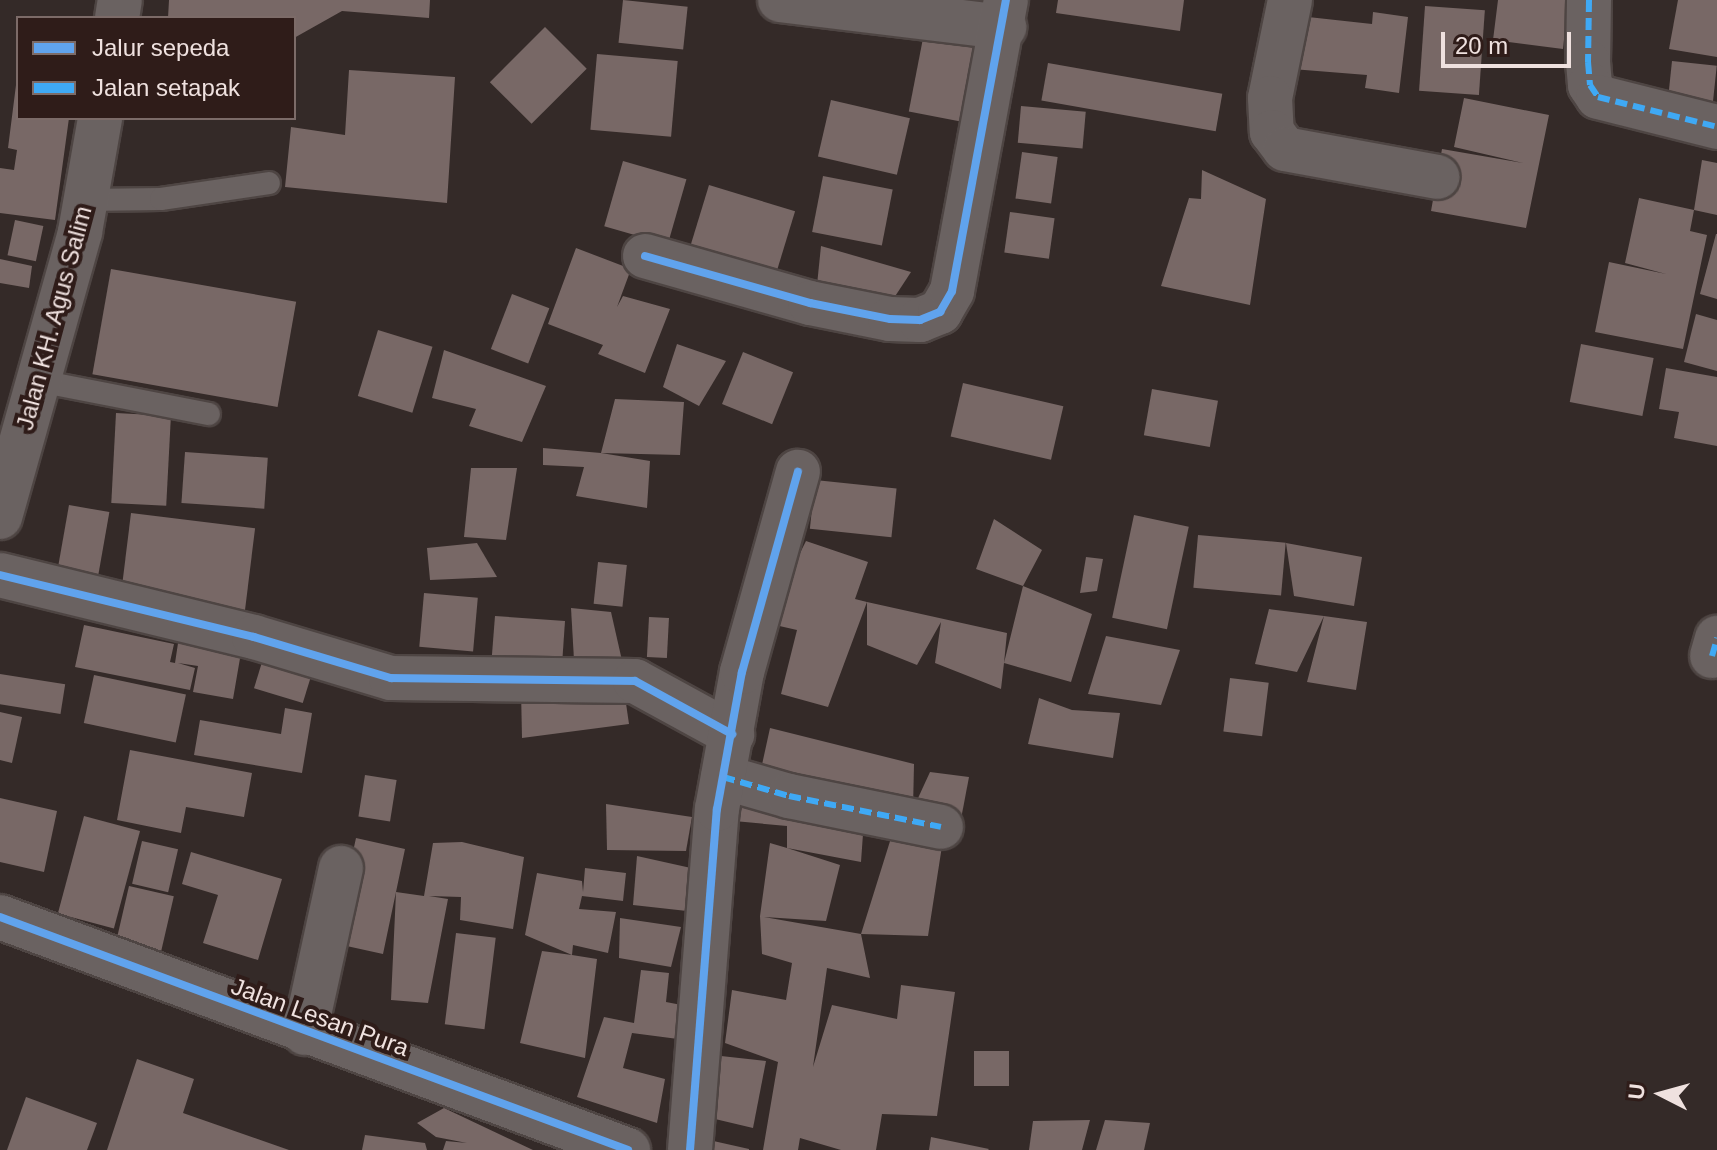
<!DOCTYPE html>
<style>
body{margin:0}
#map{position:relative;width:1717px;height:1150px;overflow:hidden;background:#342a28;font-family:Helvetica,sans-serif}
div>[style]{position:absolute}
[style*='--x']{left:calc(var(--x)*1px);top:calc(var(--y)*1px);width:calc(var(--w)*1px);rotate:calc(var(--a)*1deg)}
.building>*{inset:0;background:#786866;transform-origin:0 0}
.roads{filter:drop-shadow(2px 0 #4e4543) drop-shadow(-2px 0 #4e4543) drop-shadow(0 2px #4e4543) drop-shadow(0 -2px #4e4543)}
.service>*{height:22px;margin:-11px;padding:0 11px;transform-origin:11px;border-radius:11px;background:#6a6261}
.minor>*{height:44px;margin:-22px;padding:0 22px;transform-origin:22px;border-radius:22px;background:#6a6261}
.tertiary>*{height:44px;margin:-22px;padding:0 22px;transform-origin:22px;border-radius:22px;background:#6a6261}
.secondary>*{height:44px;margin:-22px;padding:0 22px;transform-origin:22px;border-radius:22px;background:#6a6261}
.quiet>*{height:6px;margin-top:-3px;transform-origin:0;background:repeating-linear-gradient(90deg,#3fa9f5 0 12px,transparent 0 18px)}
.cycleway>*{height:8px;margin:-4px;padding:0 4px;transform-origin:4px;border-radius:4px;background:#60a3ed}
span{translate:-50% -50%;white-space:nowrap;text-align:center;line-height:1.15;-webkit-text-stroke:8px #2f1c19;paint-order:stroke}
.street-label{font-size:24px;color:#efe1df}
.legend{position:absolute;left:16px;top:16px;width:280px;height:104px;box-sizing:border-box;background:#2f1c19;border:2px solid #7c6b68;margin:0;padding:10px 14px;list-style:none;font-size:24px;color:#efe1df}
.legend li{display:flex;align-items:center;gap:16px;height:40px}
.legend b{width:40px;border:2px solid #7c6b68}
.north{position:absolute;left:1621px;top:1054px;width:80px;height:80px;-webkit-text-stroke:6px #2f1c19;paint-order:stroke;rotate:276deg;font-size:22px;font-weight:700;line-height:32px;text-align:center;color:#efe1df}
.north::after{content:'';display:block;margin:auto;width:28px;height:36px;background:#efe1df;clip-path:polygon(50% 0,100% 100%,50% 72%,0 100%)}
.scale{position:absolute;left:1441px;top:32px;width:130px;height:36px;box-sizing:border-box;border:4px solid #efe1df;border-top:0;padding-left:10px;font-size:24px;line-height:28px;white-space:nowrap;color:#efe1df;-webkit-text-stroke:6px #2f1c19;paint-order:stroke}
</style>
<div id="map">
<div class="building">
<div style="clip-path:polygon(169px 0,430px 0,429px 18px,342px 11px,294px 38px,294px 18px,168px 18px)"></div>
<div style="left:623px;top:0;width:65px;height:43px;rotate:6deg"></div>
<div style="clip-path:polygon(1058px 0,1184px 0,1180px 31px,1056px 13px)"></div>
<div style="clip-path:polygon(1498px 0,1568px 0,1563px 49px,1493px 40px)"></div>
<div style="clip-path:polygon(1678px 0,1717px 0,1717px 57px,1669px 49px)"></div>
<div style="left:1425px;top:6px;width:60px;height:85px;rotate:4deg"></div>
<div style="clip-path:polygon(1373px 12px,1408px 17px,1399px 93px,1365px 88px,1367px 75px,1292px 69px,1299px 16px,1372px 24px)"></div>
<div style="left:545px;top:27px;width:59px;height:78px;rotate:45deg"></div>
<div style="left:925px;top:28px;width:66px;height:85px;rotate:11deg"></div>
<div style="left:597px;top:54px;width:81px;height:76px;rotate:5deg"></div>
<div style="left:1672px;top:61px;width:45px;height:43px;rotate:6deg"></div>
<div style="left:1048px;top:63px;width:177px;height:38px;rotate:10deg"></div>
<div style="clip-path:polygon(349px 70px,455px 77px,447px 203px,285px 187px,291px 127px,345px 135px)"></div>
<div style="clip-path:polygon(16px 85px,18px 118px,69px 118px,55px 220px,0 213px,0 168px,14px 170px,17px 150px,8px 148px)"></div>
<div style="clip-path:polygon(1464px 98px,1549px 115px,1526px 228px,1431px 211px,1442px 149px,1523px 163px,1454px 147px)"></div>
<div style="left:831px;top:100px;width:81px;height:58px;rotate:13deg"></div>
<div style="left:1021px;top:106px;width:65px;height:37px;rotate:5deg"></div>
<div style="left:1022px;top:152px;width:36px;height:47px;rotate:8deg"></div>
<div style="clip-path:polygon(1702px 160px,1717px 163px,1717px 215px,1694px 210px)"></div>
<div style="left:623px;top:161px;width:66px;height:68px;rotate:16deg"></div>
<div style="clip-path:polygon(1202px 170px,1266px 199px,1250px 305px,1161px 286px,1189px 198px,1201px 199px)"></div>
<div style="left:823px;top:176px;width:71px;height:57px;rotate:11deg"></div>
<div style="left:709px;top:185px;width:90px;height:71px;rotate:17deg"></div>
<div style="clip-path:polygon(1639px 198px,1694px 210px,1690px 231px,1707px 235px,1683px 349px,1595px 332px,1609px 262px,1666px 274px,1625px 263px)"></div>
<div style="left:1010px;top:212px;width:45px;height:41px;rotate:8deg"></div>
<div style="left:15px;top:220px;width:29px;height:36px;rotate:12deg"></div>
<div style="clip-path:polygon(1716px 234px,1717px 234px,1717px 299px,1700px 294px)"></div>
<div style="clip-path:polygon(821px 246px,911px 272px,890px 304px,817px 285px)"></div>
<div style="clip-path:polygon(576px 248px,631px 269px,617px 307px,623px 296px,670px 309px,645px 373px,598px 354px,603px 345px,548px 324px)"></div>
<div style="clip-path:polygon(0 259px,32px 266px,29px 288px,0 283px)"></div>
<div style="left:111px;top:269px;width:188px;height:107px;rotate:10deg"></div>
<div style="left:512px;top:294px;width:40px;height:59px;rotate:21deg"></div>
<div style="clip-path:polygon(1696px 314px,1717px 320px,1717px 371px,1684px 362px)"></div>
<div style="left:378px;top:330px;width:57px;height:69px;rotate:17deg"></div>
<div style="clip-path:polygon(677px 344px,726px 361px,699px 406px,663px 387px)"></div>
<div style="left:1581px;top:344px;width:74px;height:59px;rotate:11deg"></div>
<div style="clip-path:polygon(444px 350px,546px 386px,522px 442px,469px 426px,476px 409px,432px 398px)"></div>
<div style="left:743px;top:352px;width:54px;height:56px;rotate:22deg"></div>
<div style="clip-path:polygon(1666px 368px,1717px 377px,1717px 446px,1674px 438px,1679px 412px,1659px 409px)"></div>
<div style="left:963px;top:383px;width:103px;height:55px;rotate:13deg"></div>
<div style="left:1152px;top:389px;width:67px;height:47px;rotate:10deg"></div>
<div style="clip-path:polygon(615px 399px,684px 402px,680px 455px,601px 453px,650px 461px,647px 508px,576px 496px,584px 467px,543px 465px,543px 448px,601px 453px)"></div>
<div style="left:116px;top:413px;width:55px;height:90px;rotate:3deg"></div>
<div style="left:185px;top:452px;width:83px;height:51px;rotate:4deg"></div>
<div style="clip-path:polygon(471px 468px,517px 468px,506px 540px,464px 537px)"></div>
<div style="left:815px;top:480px;width:82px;height:49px;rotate:6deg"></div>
<div style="left:69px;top:505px;width:41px;height:76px;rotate:10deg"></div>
<div style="left:131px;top:513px;width:125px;height:85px;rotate:7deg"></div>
<div style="left:1134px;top:515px;width:56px;height:105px;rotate:12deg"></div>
<div style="clip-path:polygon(994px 519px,1042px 550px,1023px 586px,1092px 614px,1071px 682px,1004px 663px,1001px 689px,935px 663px,941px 622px,917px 665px,867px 645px,867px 602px,1007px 633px,1004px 663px,1023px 586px,976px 569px)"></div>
<div style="left:1198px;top:535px;width:88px;height:53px;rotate:5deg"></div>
<div style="clip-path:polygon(806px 541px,868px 562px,855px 599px,867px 602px,828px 707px,781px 694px,797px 630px,775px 625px,786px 581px)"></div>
<div style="clip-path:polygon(477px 543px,497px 577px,430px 580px,427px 548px)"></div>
<div style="clip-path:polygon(1286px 543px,1362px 557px,1354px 606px,1294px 596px)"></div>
<div style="clip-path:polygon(1086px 557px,1103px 559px,1097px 591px,1080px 593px)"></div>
<div style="left:598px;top:562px;width:29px;height:42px;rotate:6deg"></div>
<div style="left:424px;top:593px;width:54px;height:54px;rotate:5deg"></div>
<div style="clip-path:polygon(571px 608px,611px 612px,623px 665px,574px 660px)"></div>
<div style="clip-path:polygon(1269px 609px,1324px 616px,1367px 622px,1356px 690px,1307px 682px,1324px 616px,1297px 672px,1255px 664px)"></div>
<div style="clip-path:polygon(495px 616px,565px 621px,562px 665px,491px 667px)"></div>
<div style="left:649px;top:617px;width:20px;height:40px;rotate:3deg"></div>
<div style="clip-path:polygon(84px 625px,174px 644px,170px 662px,175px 663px,180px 630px,243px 641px,233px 699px,193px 692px,198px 666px,178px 663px,195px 668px,190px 690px,75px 667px)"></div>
<div style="clip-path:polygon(1106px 636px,1180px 650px,1161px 705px,1088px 694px)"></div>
<div style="left:266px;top:649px;width:51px;height:41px;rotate:17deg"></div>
<div style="left:0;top:674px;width:66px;height:30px;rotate:9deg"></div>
<div style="left:94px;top:675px;width:94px;height:49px;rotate:12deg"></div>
<div style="left:1230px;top:678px;width:39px;height:54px;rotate:7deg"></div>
<div style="clip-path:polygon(623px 683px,629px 724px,522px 738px,521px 690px)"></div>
<div style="clip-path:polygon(1039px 698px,1072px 710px,1120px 713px,1113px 758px,1028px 744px)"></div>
<div style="clip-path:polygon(285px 708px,312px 713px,302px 773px,194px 755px,200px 720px,281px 734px)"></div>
<div style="clip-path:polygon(0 712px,22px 717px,12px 763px,0 760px)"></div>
<div style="clip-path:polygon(770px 728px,914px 764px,913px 809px,758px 783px)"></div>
<div style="clip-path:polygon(130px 750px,252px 773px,244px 817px,186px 807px,181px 833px,117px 820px)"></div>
<div style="clip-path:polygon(930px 772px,969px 777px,961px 819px,913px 809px)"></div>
<div style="left:365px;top:775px;width:32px;height:42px;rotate:9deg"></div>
<div style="clip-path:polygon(739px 784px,864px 820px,861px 862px,787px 848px,840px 865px,826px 921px,764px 917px,861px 934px,891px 838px,942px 846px,928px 936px,861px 934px,870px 978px,827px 968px,813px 1067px,832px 1005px,897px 1019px,901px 985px,955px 992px,937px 1116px,882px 1114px,876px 1150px,841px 1150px,800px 1138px,798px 1150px,763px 1150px,778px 1062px,725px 1043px,732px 990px,786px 1000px,792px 963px,762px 954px,760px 916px,770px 843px,787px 848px,787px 826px,734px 821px)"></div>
<div style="clip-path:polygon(0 798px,57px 811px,44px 872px,0 862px)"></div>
<div style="clip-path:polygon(606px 804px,692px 817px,686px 851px,607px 850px)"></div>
<div style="left:84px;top:816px;width:58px;height:101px;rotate:15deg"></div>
<div style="clip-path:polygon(356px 838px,405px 849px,396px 892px,424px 896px,433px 843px,462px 842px,524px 857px,513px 929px,460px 920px,461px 897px,429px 896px,448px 899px,428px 1003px,391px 1000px,396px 892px,383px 954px,333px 943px)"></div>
<div style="left:142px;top:841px;width:37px;height:44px;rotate:13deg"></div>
<div style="clip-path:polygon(191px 852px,282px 879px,258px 960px,203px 943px,218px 895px,182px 884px)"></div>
<div style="clip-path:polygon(637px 856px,691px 868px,687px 911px,633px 905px)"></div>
<div style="clip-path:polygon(585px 868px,626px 873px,623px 901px,582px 896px,579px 909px,616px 912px,608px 953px,573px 945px,572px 955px,597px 959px,585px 1058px,520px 1043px,542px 951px,572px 955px,525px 935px,537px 873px,582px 881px,583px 892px)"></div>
<div style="left:129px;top:886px;width:46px;height:56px;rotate:13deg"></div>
<div style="clip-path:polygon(620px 918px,681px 927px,671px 967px,619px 958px)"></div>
<div style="left:456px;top:933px;width:40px;height:92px;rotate:7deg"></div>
<div style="clip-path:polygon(641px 970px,669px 973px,666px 1002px,692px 1007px,678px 1039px,632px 1033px,623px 1068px,665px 1079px,657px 1123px,577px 1097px,604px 1017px,634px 1023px)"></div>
<div style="left:974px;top:1051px;width:35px;height:35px"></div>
<div style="clip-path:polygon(721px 1056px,766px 1061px,753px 1128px,715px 1119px)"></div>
<div style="clip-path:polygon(137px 1059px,194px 1079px,183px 1113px,289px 1150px,107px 1150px)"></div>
<div style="clip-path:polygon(26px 1097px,97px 1123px,87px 1150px,7px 1150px)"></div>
<div style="clip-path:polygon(444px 1108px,533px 1150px,443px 1150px,446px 1141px,467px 1143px,436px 1137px,417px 1123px)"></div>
<div style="clip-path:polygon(1090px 1120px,1082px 1150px,1029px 1150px,1033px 1121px)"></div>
<div style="clip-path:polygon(1105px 1120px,1150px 1123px,1144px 1150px,1096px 1150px)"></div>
<div style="clip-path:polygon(365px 1135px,425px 1143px,427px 1150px,362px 1150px)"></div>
<div style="clip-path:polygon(931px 1137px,989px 1149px,988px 1150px,929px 1150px)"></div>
<div style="clip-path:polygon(709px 1140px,749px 1149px,749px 1150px,707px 1150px)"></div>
</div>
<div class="roads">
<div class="service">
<div style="--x:86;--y:200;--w:75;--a:-0.8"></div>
<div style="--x:161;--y:199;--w:109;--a:-8.4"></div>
<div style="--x:39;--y:381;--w:173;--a:11"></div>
</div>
<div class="minor">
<div style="--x:780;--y:0;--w:226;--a:6.9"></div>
<div style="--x:1290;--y:0;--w:100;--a:101.5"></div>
<div style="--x:1270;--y:98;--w:34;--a:87"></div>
<div style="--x:1272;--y:132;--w:21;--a:53"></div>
<div style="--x:1285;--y:149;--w:155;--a:10.4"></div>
<div style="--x:1589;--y:0;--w:62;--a:90.9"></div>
<div style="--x:1588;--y:62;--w:23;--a:85"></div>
<div style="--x:1590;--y:85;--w:14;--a:56"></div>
<div style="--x:1598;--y:97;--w:123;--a:14.1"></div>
<div style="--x:645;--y:256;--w:172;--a:15.9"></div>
<div style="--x:810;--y:303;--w:82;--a:11.3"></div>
<div style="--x:890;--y:319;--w:30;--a:2"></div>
<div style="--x:920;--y:320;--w:22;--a:-22"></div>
<div style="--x:940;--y:312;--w:24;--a:-60"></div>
<div style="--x:952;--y:291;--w:296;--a:-79.5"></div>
<div style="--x:0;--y:575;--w:261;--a:13.7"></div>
<div style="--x:254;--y:637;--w:143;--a:16.7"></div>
<div style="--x:391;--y:678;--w:244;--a:0.7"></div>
<div style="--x:635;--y:681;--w:111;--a:28.7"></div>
<div style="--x:1712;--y:656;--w:19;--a:-74"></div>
<div style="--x:723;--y:777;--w:69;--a:16.1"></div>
<div style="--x:789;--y:796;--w:155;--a:11.5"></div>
<div style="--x:305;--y:1033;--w:169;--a:-77.7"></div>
<div style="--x:690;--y:1150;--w:342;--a:-85.5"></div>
<div style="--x:717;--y:809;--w:139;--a:-79.7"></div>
<div style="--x:742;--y:672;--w:208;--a:-74.4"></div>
</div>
<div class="tertiary">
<div style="--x:0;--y:917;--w:670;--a:20.36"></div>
</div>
<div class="secondary">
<div style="--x:117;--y:18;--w:18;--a:-81"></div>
<div style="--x:0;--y:517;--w:296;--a:-74.3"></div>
<div style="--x:80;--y:232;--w:116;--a:-80"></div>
</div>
</div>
<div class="quiet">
<div style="--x:1589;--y:0;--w:62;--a:90.9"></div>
<div style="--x:1588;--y:62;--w:23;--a:85"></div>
<div style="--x:1590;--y:85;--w:14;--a:56"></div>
<div style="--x:1598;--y:97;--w:123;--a:14.1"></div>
<div style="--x:1712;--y:656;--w:19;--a:-74"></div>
<div style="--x:723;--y:777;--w:69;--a:16.1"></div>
<div style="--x:789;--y:796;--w:155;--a:11.5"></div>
</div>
<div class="cycleway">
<div style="--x:645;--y:256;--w:172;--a:15.9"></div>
<div style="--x:810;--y:303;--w:82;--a:11.3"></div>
<div style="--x:890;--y:319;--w:30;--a:2"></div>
<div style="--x:920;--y:320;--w:22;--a:-22"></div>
<div style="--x:940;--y:312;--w:24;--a:-60"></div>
<div style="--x:952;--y:291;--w:296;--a:-79.5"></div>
<div style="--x:0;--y:575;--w:261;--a:13.7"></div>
<div style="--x:254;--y:637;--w:143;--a:16.7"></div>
<div style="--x:391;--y:678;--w:244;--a:0.7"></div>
<div style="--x:635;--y:681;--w:111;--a:28.7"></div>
<div style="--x:0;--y:917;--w:670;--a:20.36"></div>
<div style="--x:690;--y:1150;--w:342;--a:-85.5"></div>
<div style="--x:717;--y:809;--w:139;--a:-79.7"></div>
<div style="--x:742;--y:672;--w:208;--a:-74.4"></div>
</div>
<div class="street-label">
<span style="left:54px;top:318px;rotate:-75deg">Jalan KH. Agus Salim</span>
<span style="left:320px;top:1017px;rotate:20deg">Jalan Lesan Pura</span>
</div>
<ul class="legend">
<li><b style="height:10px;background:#60a3ed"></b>Jalur sepeda</li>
<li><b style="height:10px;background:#3fa9f5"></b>Jalan setapak</li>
</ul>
<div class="north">U</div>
<div class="scale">20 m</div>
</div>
